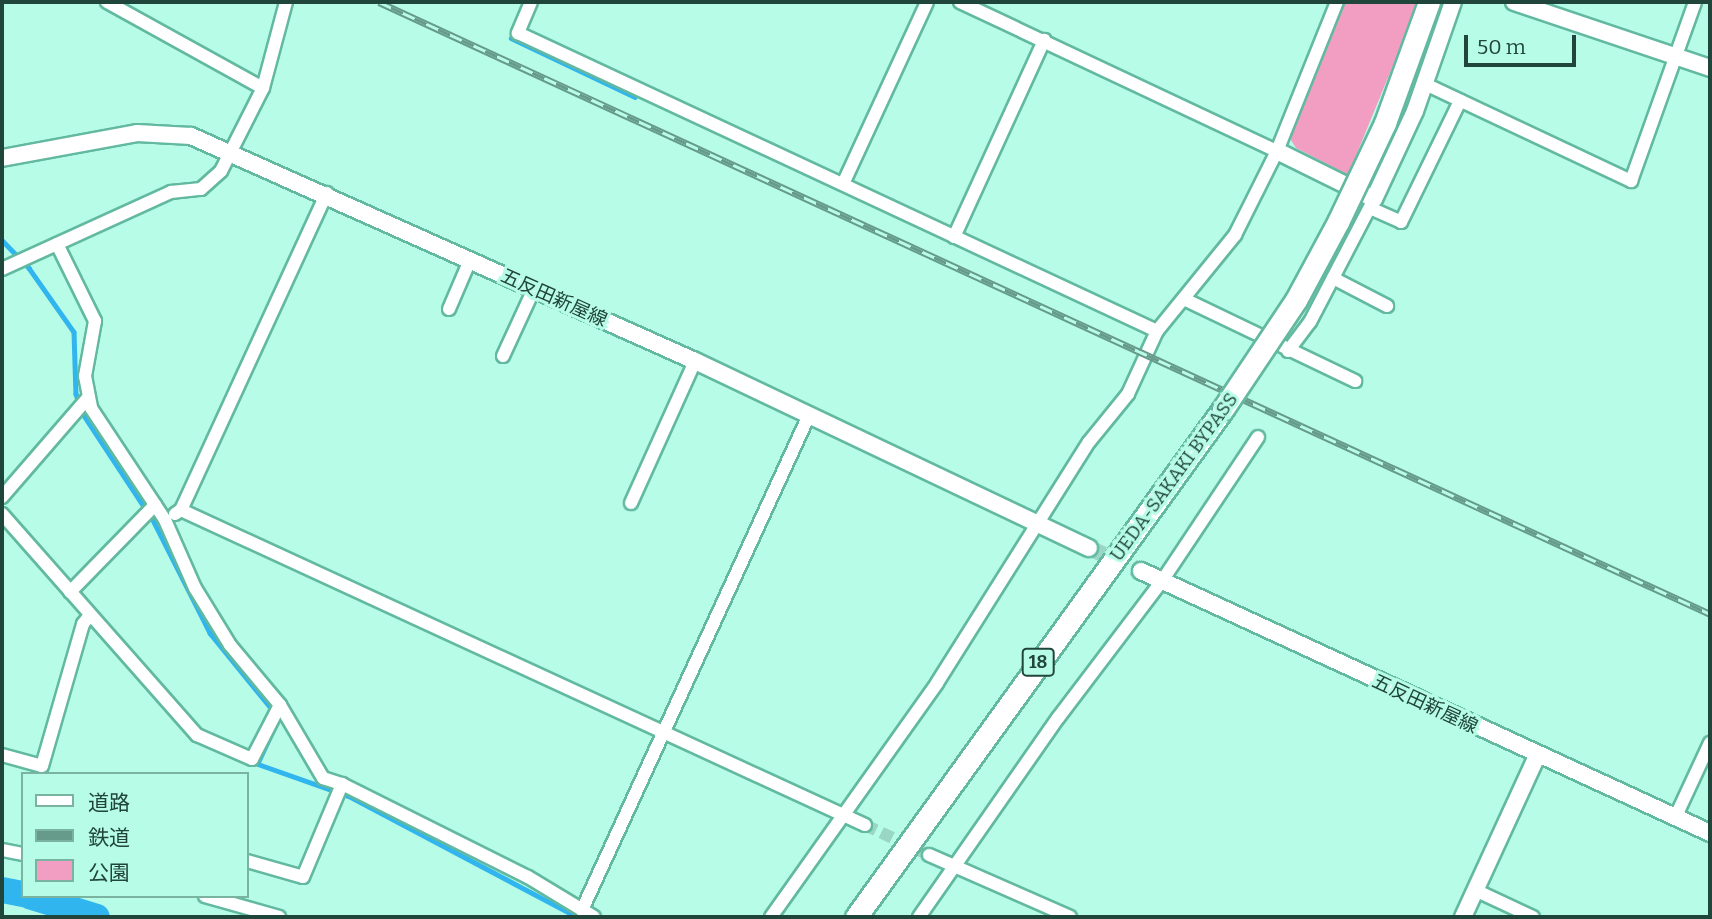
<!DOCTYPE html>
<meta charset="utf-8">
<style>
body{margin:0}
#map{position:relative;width:1712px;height:919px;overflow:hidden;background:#b7fce6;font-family:Bitter,"Noto Sans JP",serif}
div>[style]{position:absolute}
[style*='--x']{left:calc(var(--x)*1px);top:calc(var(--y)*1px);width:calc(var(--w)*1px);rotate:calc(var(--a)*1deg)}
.green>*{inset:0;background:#f29ec2}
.stream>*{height:4.5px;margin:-2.25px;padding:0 2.25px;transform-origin:2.25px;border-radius:2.25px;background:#30b5ef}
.river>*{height:26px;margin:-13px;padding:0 13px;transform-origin:13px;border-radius:13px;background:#30b5ef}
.minor-tunnel>*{height:12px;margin-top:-6px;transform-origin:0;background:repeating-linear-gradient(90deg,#99d7c4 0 12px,transparent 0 18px)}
.tertiary-tunnel>*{height:16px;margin-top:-8px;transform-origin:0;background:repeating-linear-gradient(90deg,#99d7c4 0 16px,transparent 0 24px)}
.roads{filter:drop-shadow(2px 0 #62b9a0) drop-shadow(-2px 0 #62b9a0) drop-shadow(0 2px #62b9a0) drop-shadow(0 -2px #62b9a0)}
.minor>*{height:12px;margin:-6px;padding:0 6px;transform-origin:6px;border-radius:6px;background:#fff}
.tertiary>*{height:16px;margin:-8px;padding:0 8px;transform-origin:8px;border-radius:8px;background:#fff}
.trunk>*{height:21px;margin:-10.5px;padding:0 10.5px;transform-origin:10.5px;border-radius:10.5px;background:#fff}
.rail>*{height:7px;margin-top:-3.5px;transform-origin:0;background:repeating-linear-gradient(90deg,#b7fce6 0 13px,#669a8a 0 26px);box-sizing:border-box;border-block:2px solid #669a8a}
.bridges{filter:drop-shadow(2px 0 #62b9a0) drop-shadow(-2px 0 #62b9a0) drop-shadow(0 2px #62b9a0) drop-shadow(0 -2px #62b9a0)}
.trunk-bridge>*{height:21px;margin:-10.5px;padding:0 10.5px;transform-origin:10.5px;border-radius:10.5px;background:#fff}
span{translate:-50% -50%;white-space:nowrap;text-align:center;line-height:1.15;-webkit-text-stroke:6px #b7fce6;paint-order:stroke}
.shield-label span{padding:2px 5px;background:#b7fce6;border:2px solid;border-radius:5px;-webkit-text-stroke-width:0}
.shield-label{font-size:18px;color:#20453a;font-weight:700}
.street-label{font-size:19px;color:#20453a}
.frame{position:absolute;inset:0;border:4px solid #20453a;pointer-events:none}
.legend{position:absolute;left:21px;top:772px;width:228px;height:126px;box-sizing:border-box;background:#b7fce6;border:2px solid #7bb3a1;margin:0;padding:9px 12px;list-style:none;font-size:21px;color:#20453a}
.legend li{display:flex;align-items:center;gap:14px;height:35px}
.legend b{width:35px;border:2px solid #7bb3a1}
.scale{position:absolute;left:1464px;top:35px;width:112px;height:32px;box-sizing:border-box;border:4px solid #20453a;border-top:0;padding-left:9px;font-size:21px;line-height:24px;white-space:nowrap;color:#20453a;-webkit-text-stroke:5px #b7fce6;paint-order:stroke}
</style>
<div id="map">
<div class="green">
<div style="clip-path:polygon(1345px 2px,1419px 2px,1348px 175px,1296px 148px,1289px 137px)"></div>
</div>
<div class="stream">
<div style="--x:511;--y:38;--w:137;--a:25.4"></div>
<div style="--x:2;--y:240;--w:39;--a:46"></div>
<div style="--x:29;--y:268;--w:78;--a:54.9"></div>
<div style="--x:74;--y:332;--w:62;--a:88.2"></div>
<div style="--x:76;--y:394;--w:21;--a:71"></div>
<div style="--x:83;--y:414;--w:113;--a:56.6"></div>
<div style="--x:152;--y:518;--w:129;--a:63.2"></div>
<div style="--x:210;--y:633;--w:103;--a:50.9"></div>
<div style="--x:274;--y:729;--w:38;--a:115"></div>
<div style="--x:258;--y:764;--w:96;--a:19.4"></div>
<div style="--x:349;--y:796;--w:259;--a:27.9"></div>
</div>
<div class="river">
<div style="--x:2;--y:890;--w:21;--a:11"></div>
<div style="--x:29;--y:896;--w:71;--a:17.2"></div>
</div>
<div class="minor-tunnel">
<div style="--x:865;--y:825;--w:71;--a:25.1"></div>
</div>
<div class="tertiary-tunnel">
<div style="--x:1089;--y:548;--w:57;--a:23.9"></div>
</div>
<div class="roads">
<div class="minor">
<div style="--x:107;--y:2;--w:178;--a:28.9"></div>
<div style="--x:531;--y:2;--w:34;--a:113"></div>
<div style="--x:518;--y:33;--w:705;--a:25"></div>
<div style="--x:960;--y:2;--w:350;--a:25.2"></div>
<div style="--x:1425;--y:84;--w:228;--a:25.2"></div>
<div style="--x:1631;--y:181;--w:190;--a:-70.3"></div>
<div style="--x:843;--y:184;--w:200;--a:-65.2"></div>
<div style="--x:1370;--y:208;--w:34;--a:24"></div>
<div style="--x:1401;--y:222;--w:135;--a:-64"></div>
<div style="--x:954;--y:237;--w:217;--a:-65.4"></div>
<div style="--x:57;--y:244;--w:86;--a:63.7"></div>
<div style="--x:95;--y:321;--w:56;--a:100.3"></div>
<div style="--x:85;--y:376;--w:33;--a:79"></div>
<div style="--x:91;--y:408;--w:134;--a:56.5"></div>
<div style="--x:165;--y:520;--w:74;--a:66.2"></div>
<div style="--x:195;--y:588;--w:67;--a:58.4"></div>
<div style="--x:230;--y:645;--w:78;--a:50.2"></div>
<div style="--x:280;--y:705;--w:85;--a:59.5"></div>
<div style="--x:323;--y:778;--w:20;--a:18"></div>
<div style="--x:2;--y:269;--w:186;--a:-24.5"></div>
<div style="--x:171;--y:192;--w:30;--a:-6"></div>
<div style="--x:201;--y:189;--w:27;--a:-42"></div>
<div style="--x:221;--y:171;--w:93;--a:-63.2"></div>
<div style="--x:263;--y:88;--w:89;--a:-75"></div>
<div style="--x:1333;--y:278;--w:61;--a:27.4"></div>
<div style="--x:1184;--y:299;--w:190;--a:25.6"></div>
<div style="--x:449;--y:309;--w:53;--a:-66.8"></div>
<div style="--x:1288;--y:351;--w:36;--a:-53"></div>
<div style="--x:1310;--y:322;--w:139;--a:-62.5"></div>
<div style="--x:503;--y:356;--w:74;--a:-65.2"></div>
<div style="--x:2;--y:497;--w:130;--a:-49.1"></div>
<div style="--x:631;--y:503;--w:156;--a:-65.7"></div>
<div style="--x:181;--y:510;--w:753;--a:24.73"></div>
<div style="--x:2;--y:514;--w:295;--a:48.6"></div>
<div style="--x:197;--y:735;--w:60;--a:23.6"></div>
<div style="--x:252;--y:759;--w:61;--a:-62.6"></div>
<div style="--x:175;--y:514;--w:7;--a:-34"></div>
<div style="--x:181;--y:510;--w:349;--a:-65.3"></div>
<div style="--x:70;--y:592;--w:122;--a:-45.7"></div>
<div style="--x:2;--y:755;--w:41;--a:15.4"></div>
<div style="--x:42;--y:766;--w:148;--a:-73.9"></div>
<div style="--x:83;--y:624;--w:11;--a:-52"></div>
<div style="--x:1675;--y:818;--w:83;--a:-65"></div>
<div style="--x:2;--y:850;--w:21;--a:11"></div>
<div style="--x:929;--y:855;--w:154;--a:23.7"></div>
<div style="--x:247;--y:861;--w:58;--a:15.9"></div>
<div style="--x:303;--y:877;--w:101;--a:-67.2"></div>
<div style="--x:342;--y:784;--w:208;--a:26.6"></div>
<div style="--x:528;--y:877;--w:77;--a:31.2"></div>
<div style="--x:1475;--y:890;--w:64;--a:25"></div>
<div style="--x:205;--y:896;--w:77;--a:15.8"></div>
<div style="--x:582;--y:910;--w:545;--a:-65.36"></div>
<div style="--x:771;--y:917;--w:287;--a:-54.6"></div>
<div style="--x:937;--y:683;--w:285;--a:-57.8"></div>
<div style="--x:1089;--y:442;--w:62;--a:-50.9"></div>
<div style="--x:1128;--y:394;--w:69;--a:-65.3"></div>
<div style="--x:1157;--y:331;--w:124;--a:-50.9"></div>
<div style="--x:1235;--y:235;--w:94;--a:-63.4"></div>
<div style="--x:1277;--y:151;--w:161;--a:-68.1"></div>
<div style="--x:919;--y:917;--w:243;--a:-55.1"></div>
<div style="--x:1058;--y:718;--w:172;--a:-52.8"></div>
<div style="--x:1162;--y:581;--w:173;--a:-56.3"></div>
</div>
<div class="tertiary">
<div style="--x:1514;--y:2;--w:207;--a:18.6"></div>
<div style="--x:1277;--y:151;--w:108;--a:26.3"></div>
<div style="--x:1374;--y:199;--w:97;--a:-65"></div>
<div style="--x:1415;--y:111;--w:115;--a:-70.8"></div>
<div style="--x:2;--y:158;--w:137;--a:-10.5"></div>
<div style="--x:137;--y:133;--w:54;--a:3.2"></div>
<div style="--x:191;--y:136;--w:552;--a:24.06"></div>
<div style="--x:695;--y:361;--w:436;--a:25.4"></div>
<div style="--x:1141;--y:571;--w:626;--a:24.72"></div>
<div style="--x:1463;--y:917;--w:177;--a:-65.3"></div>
</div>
<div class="trunk">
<div style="--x:856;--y:917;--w:627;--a:-54.15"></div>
</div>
</div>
<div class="rail">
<div style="--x:379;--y:2;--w:1465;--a:24.69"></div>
</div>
<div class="bridges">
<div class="trunk-bridge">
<div style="--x:1223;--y:409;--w:131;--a:-56.2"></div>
<div style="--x:1296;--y:300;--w:89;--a:-61.7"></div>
<div style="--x:1338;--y:222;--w:110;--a:-64.6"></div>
<div style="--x:1385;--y:123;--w:129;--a:-70"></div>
</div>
</div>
<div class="shield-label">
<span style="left:1038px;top:662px">18</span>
</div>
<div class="street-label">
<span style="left:554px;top:298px;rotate:24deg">五反田新屋線</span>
<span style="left:1174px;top:477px;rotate:-54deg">UEDA-SAKAKI BYPASS</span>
<span style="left:1425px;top:704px;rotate:25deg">五反田新屋線</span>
</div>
<div class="frame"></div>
<ul class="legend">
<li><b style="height:9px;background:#fff"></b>道路</li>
<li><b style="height:9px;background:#669a8a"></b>鉄道</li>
<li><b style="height:19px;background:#f29ec2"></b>公園</li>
</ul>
<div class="scale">50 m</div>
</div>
